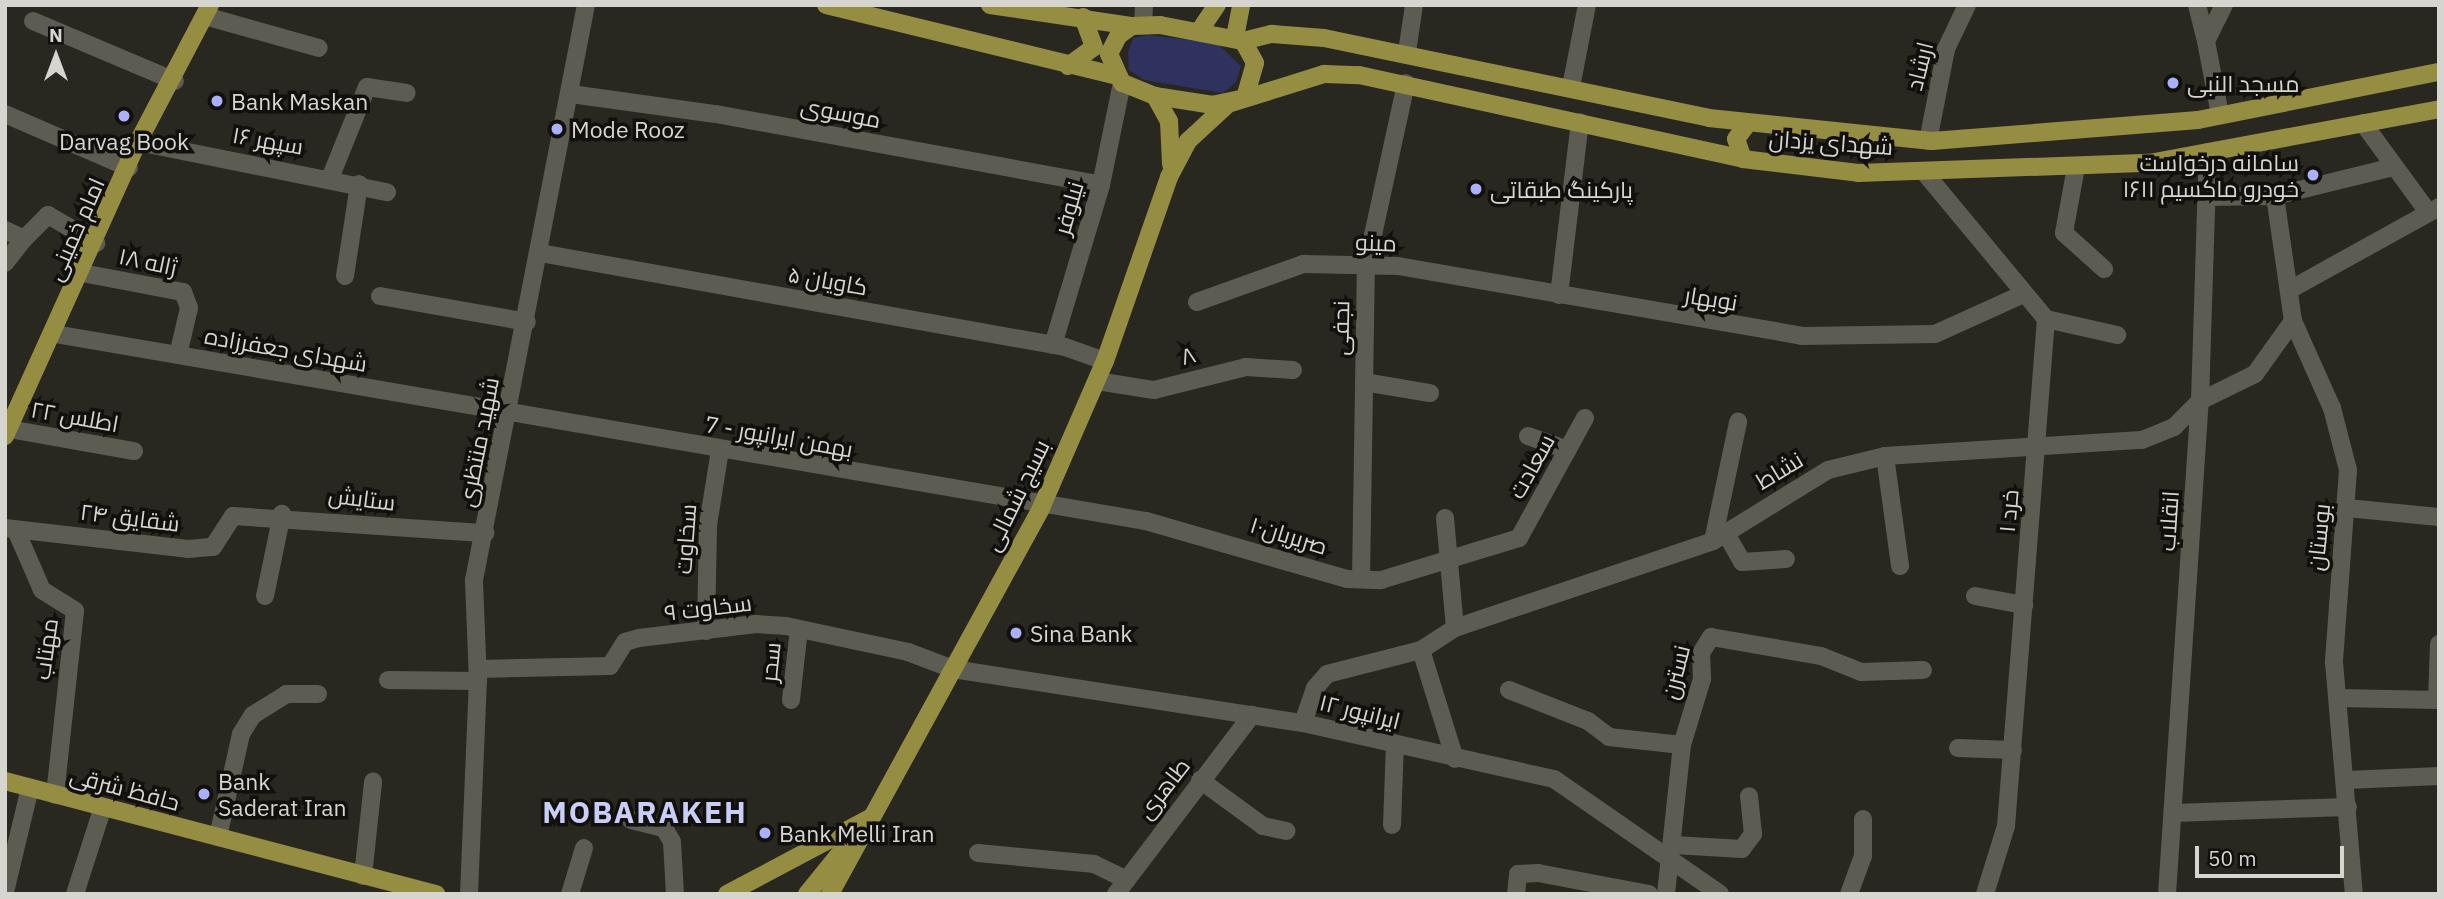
<!DOCTYPE html>
<meta charset="utf-8">
<style>
body{margin:0}
#map{position:relative;width:2444px;height:899px;overflow:hidden;background:#282820;font-family:"IBM Plex Sans",Cairo,sans-serif}
div>[style]{position:absolute}
[style*='--x']{left:calc(var(--x)*1px);top:calc(var(--y)*1px);width:calc(var(--w)*1px);rotate:calc(var(--a)*1deg)}
.green>*{inset:0;background:#2f315e}
.minor>*{height:18px;margin:-9px;padding:0 9px;transform-origin:9px;border-radius:9px;background:#5d5c53}
.major>*{height:18px;margin:-9px;padding:0 9px;transform-origin:9px;border-radius:9px;background:#948d42}
.dots>*{width:19px;height:19px;translate:-50% -50%;box-sizing:border-box;border:4px solid #11100d;border-radius:50%}
span{translate:-50% -50%;white-space:nowrap;text-align:center;line-height:1.15;-webkit-text-stroke:7px #11100d;paint-order:stroke}
.street-label{font-size:23px;color:#d6d5d0}
.poi-label{font-size:23px;color:#d6d5d0}
.left{translate:0 -50%;text-align:left}
.right{translate:-100% -50%;text-align:right}
.district-label{font-size:30px;color:#c9cef9;font-weight:700;letter-spacing:2px}
.frame{position:absolute;inset:0;border:7px solid #d6d5d0;pointer-events:none}
.north{position:absolute;left:21px;top:21px;width:70px;height:70px;-webkit-text-stroke:5px #11100d;paint-order:stroke;rotate:0deg;font-size:19px;font-weight:700;line-height:28px;text-align:center;color:#d6d5d0}
.north::after{content:'';display:block;margin:auto;width:24px;height:32px;background:#d6d5d0;clip-path:polygon(50% 0,100% 100%,50% 72%,0 100%)}
.scale{position:absolute;left:2195px;top:846px;width:149px;height:32px;box-sizing:border-box;border:4px solid #d6d5d0;border-top:0;padding-left:9px;font-size:21px;line-height:24px;white-space:nowrap;color:#d6d5d0;-webkit-text-stroke:5px #11100d;paint-order:stroke}
</style>
<div id="map">
<div class="green">
<div style="clip-path:polygon(1148px 35px,1217px 43px,1241px 66px,1236px 82px,1223px 93px,1144px 80px,1129px 70px,1128px 53px,1133px 38px)"></div>
</div>
<div class="minor">
<div style="--x:2197;--y:5;--w:37;--a:76"></div>
<div style="--x:2206;--y:41;--w:40;--a:-63.4"></div>
<div style="--x:205;--y:16;--w:118;--a:15.7"></div>
<div style="--x:33;--y:21;--w:154;--a:22.9"></div>
<div style="--x:1143;--y:25;--w:20;--a:-87"></div>
<div style="--x:2206;--y:41;--w:75;--a:79.3"></div>
<div style="--x:1407;--y:52;--w:48;--a:-81.5"></div>
<div style="--x:1571;--y:87;--w:84;--a:-79"></div>
<div style="--x:571;--y:94;--w:146;--a:7.9"></div>
<div style="--x:716;--y:114;--w:391;--a:10.4"></div>
<div style="--x:5;--y:114;--w:135;--a:23.5"></div>
<div style="--x:2363;--y:123;--w:110;--a:53.9"></div>
<div style="--x:1928;--y:141;--w:94;--a:-78.9"></div>
<div style="--x:1946;--y:49;--w:49;--a:-64.5"></div>
<div style="--x:138;--y:142;--w:254;--a:11.4"></div>
<div style="--x:2076;--y:167;--w:67;--a:100.3"></div>
<div style="--x:2064;--y:233;--w:54;--a:42"></div>
<div style="--x:1924;--y:172;--w:191;--a:50.3"></div>
<div style="--x:2046;--y:319;--w:509;--a:94.51"></div>
<div style="--x:2006;--y:826;--w:71;--a:107.2"></div>
<div style="--x:331;--y:176;--w:96;--a:-68"></div>
<div style="--x:367;--y:87;--w:40;--a:8.5"></div>
<div style="--x:2275;--y:196;--w:126;--a:81.8"></div>
<div style="--x:2293;--y:321;--w:95;--a:65.9"></div>
<div style="--x:2332;--y:408;--w:64;--a:75.5"></div>
<div style="--x:2348;--y:470;--w:193;--a:94.2"></div>
<div style="--x:2334;--y:662;--w:233;--a:85.1"></div>
<div style="--x:2207;--y:197;--w:68;--a:-0.8"></div>
<div style="--x:2275;--y:196;--w:122;--a:-13.8"></div>
<div style="--x:5;--y:230;--w:21;--a:25"></div>
<div style="--x:24;--y:239;--w:34;--a:-45"></div>
<div style="--x:48;--y:215;--w:56;--a:30.3"></div>
<div style="--x:540;--y:253;--w:533;--a:10.15"></div>
<div style="--x:1065;--y:347;--w:42;--a:19.3"></div>
<div style="--x:5;--y:263;--w:31;--a:-52"></div>
<div style="--x:82;--y:273;--w:103;--a:10.7"></div>
<div style="--x:183;--y:292;--w:17;--a:69"></div>
<div style="--x:189;--y:308;--w:48;--a:103.2"></div>
<div style="--x:345;--y:276;--w:93;--a:-81.3"></div>
<div style="--x:2293;--y:288;--w:167;--a:-29"></div>
<div style="--x:1559;--y:295;--w:174;--a:-83.1"></div>
<div style="--x:380;--y:296;--w:149;--a:10"></div>
<div style="--x:1197;--y:302;--w:113;--a:-19.7"></div>
<div style="--x:1303;--y:264;--w:95;--a:1.2"></div>
<div style="--x:1398;--y:266;--w:410;--a:9.8"></div>
<div style="--x:1802;--y:336;--w:133;--a:-0.9"></div>
<div style="--x:1935;--y:334;--w:97;--a:-24.4"></div>
<div style="--x:2046;--y:319;--w:73;--a:12.7"></div>
<div style="--x:55;--y:334;--w:1107;--a:9.73"></div>
<div style="--x:1146;--y:521;--w:209;--a:16.1"></div>
<div style="--x:1347;--y:579;--w:34;--a:2"></div>
<div style="--x:1381;--y:580;--w:144;--a:-16.9"></div>
<div style="--x:1519;--y:538;--w:137;--a:-61.2"></div>
<div style="--x:1053;--y:345;--w:167;--a:-73.3"></div>
<div style="--x:1101;--y:185;--w:104;--a:-78.4"></div>
<div style="--x:1097;--y:381;--w:58;--a:9"></div>
<div style="--x:1154;--y:390;--w:95;--a:-14"></div>
<div style="--x:1246;--y:367;--w:47;--a:3.7"></div>
<div style="--x:1364;--y:382;--w:67;--a:9.5"></div>
<div style="--x:9;--y:429;--w:127;--a:10"></div>
<div style="--x:1528;--y:436;--w:42;--a:19.3"></div>
<div style="--x:1885;--y:456;--w:111;--a:82.2"></div>
<div style="--x:2347;--y:508;--w:92;--a:5.6"></div>
<div style="--x:1445;--y:518;--w:110;--a:84.8"></div>
<div style="--x:5;--y:528;--w:184;--a:6.5"></div>
<div style="--x:188;--y:549;--w:25;--a:-5"></div>
<div style="--x:213;--y:547;--w:37;--a:-57"></div>
<div style="--x:233;--y:516;--w:253;--a:3.9"></div>
<div style="--x:1725;--y:532;--w:34;--a:60"></div>
<div style="--x:1742;--y:562;--w:44;--a:-3.9"></div>
<div style="--x:18;--y:535;--w:60;--a:66.4"></div>
<div style="--x:42;--y:590;--w:39;--a:32"></div>
<div style="--x:75;--y:611;--w:185;--a:96.2"></div>
<div style="--x:1713;--y:541;--w:122;--a:-78.1"></div>
<div style="--x:1361;--y:579;--w:312;--a:-89.1"></div>
<div style="--x:1366;--y:267;--w:188;--a:-77.7"></div>
<div style="--x:265;--y:596;--w:84;--a:-78.3"></div>
<div style="--x:1975;--y:596;--w:50;--a:10.4"></div>
<div style="--x:706;--y:631;--w:106;--a:-88.9"></div>
<div style="--x:708;--y:525;--w:76;--a:-80.9"></div>
<div style="--x:1421;--y:650;--w:114;--a:72.7"></div>
<div style="--x:478;--y:669;--w:132;--a:-1.3"></div>
<div style="--x:610;--y:666;--w:28;--a:-58"></div>
<div style="--x:625;--y:642;--w:15;--a:-16"></div>
<div style="--x:639;--y:638;--w:118;--a:-6.8"></div>
<div style="--x:756;--y:624;--w:30;--a:4"></div>
<div style="--x:786;--y:626;--w:125;--a:12"></div>
<div style="--x:908;--y:652;--w:48;--a:20.7"></div>
<div style="--x:953;--y:669;--w:354;--a:8.8"></div>
<div style="--x:1303;--y:723;--w:257;--a:12.6"></div>
<div style="--x:1554;--y:779;--w:202;--a:34.7"></div>
<div style="--x:388;--y:680;--w:90;--a:0.6"></div>
<div style="--x:1509;--y:690;--w:85;--a:21.4"></div>
<div style="--x:1588;--y:721;--w:26;--a:37"></div>
<div style="--x:1609;--y:737;--w:73;--a:6.3"></div>
<div style="--x:2339;--y:698;--w:100;--a:1.1"></div>
<div style="--x:791;--y:700;--w:71;--a:-83.6"></div>
<div style="--x:2437;--y:700;--w:56;--a:-88"></div>
<div style="--x:1303;--y:723;--w:37;--a:-71"></div>
<div style="--x:1315;--y:688;--w:18;--a:-49"></div>
<div style="--x:1327;--y:674;--w:97;--a:-14.3"></div>
<div style="--x:1421;--y:650;--w:40;--a:-32.9"></div>
<div style="--x:1455;--y:628;--w:272;--a:-18.6"></div>
<div style="--x:1713;--y:541;--w:135;--a:-31.7"></div>
<div style="--x:1828;--y:470;--w:59;--a:-13.8"></div>
<div style="--x:1885;--y:456;--w:257;--a:-3.6"></div>
<div style="--x:2142;--y:440;--w:35;--a:-22"></div>
<div style="--x:2174;--y:427;--w:37;--a:-45"></div>
<div style="--x:2200;--y:401;--w:61;--a:-26.1"></div>
<div style="--x:2255;--y:374;--w:65;--a:-54.4"></div>
<div style="--x:1958;--y:748;--w:55;--a:2.1"></div>
<div style="--x:1200;--y:780;--w:78;--a:36.1"></div>
<div style="--x:1263;--y:826;--w:24;--a:12"></div>
<div style="--x:2347;--y:780;--w:92;--a:-2.5"></div>
<div style="--x:2174;--y:813;--w:174;--a:-2"></div>
<div style="--x:631;--y:820;--w:34;--a:14"></div>
<div style="--x:664;--y:828;--w:16;--a:60"></div>
<div style="--x:672;--y:842;--w:52;--a:86.7"></div>
<div style="--x:1392;--y:825;--w:80;--a:-87.9"></div>
<div style="--x:218;--y:837;--w:106;--a:-77.4"></div>
<div style="--x:241;--y:734;--w:22;--a:-58"></div>
<div style="--x:253;--y:715;--w:39;--a:-32"></div>
<div style="--x:286;--y:694;--w:32;--a:0"></div>
<div style="--x:1674;--y:845;--w:68;--a:3.4"></div>
<div style="--x:1742;--y:849;--w:19;--a:-54"></div>
<div style="--x:1753;--y:834;--w:38;--a:-96"></div>
<div style="--x:978;--y:853;--w:117;--a:5.4"></div>
<div style="--x:1094;--y:864;--w:34;--a:26"></div>
<div style="--x:363;--y:876;--w:95;--a:-83.9"></div>
<div style="--x:5;--y:892;--w:107;--a:-76.5"></div>
<div style="--x:75;--y:894;--w:91;--a:-72.2"></div>
<div style="--x:469;--y:894;--w:213;--a:-87.6"></div>
<div style="--x:478;--y:681;--w:101;--a:-92.3"></div>
<div style="--x:474;--y:580;--w:586;--a:-78.98"></div>
<div style="--x:570;--y:894;--w:48;--a:-73.1"></div>
<div style="--x:1116;--y:894;--w:225;--a:-52.8"></div>
<div style="--x:1516;--y:894;--w:20;--a:-84"></div>
<div style="--x:1518;--y:874;--w:20;--a:-3"></div>
<div style="--x:1538;--y:873;--w:113;--a:10.7"></div>
<div style="--x:1666;--y:894;--w:150;--a:-83.9"></div>
<div style="--x:1682;--y:745;--w:69;--a:-73.1"></div>
<div style="--x:1702;--y:679;--w:26;--a:-92"></div>
<div style="--x:1701;--y:653;--w:19;--a:-58"></div>
<div style="--x:1711;--y:637;--w:112;--a:9.8"></div>
<div style="--x:1821;--y:656;--w:43;--a:21.8"></div>
<div style="--x:1861;--y:672;--w:62;--a:-1.8"></div>
<div style="--x:1849;--y:894;--w:40;--a:-69.8"></div>
<div style="--x:1863;--y:856;--w:37;--a:-90"></div>
<div style="--x:2167;--y:894;--w:494;--a:-86.2"></div>
<div style="--x:2200;--y:401;--w:249;--a:-88.2"></div>
</div>
<div class="major">
<div style="--x:826;--y:5;--w:300;--a:13.7"></div>
<div style="--x:990;--y:5;--w:144;--a:8.4"></div>
<div style="--x:1160;--y:25;--w:85;--a:10.9"></div>
<div style="--x:1243;--y:41;--w:25;--a:61"></div>
<div style="--x:1255;--y:63;--w:36;--a:106"></div>
<div style="--x:1245;--y:98;--w:33;--a:168"></div>
<div style="--x:1213;--y:105;--w:59;--a:-171.2"></div>
<div style="--x:1155;--y:96;--w:35;--a:-158"></div>
<div style="--x:1122;--y:83;--w:32;--a:-114"></div>
<div style="--x:1109;--y:54;--w:20;--a:-63"></div>
<div style="--x:1118;--y:36;--w:17;--a:-36"></div>
<div style="--x:1132;--y:26;--w:28;--a:-2"></div>
<div style="--x:1200;--y:30;--w:30;--a:-56"></div>
<div style="--x:1235;--y:37;--w:33;--a:-79"></div>
<div style="--x:1243;--y:41;--w:30;--a:-14"></div>
<div style="--x:1272;--y:34;--w:52;--a:4.4"></div>
<div style="--x:1324;--y:38;--w:393;--a:11.7"></div>
<div style="--x:1709;--y:118;--w:224;--a:5.9"></div>
<div style="--x:1932;--y:141;--w:267;--a:-4.5"></div>
<div style="--x:2198;--y:120;--w:246;--a:-11.3"></div>
<div style="--x:1068;--y:66;--w:32;--a:-36"></div>
<div style="--x:1094;--y:47;--w:32;--a:-110"></div>
<div style="--x:1155;--y:96;--w:29;--a:61"></div>
<div style="--x:1169;--y:121;--w:43;--a:87.3"></div>
<div style="--x:1743;--y:159;--w:21;--a:-109"></div>
<div style="--x:1736;--y:139;--w:20;--a:-53"></div>
<div style="--x:5;--y:436;--w:323;--a:-65.7"></div>
<div style="--x:138;--y:142;--w:155;--a:-62.3"></div>
<div style="--x:5;--y:781;--w:446;--a:14.7"></div>
<div style="--x:727;--y:894;--w:162;--a:-28"></div>
<div style="--x:807;--y:894;--w:75;--a:-51"></div>
<div style="--x:830;--y:894;--w:440;--a:-61.3"></div>
<div style="--x:1041;--y:508;--w:160;--a:-66.5"></div>
<div style="--x:1105;--y:361;--w:195;--a:-70.8"></div>
<div style="--x:1169;--y:177;--w:41;--a:-62.2"></div>
<div style="--x:1188;--y:141;--w:54;--a:-42.8"></div>
<div style="--x:1228;--y:104;--w:101;--a:-17.4"></div>
<div style="--x:1324;--y:74;--w:35;--a:2"></div>
<div style="--x:1359;--y:75;--w:393;--a:12.3"></div>
<div style="--x:1743;--y:159;--w:116;--a:6.9"></div>
<div style="--x:1858;--y:173;--w:291;--a:-2"></div>
<div style="--x:2149;--y:163;--w:295;--a:-10.5"></div>
</div>
<div class="dots">
<div style="left:2173px;top:83px;background:#a9b0fc"></div>
<div style="left:217px;top:101px;background:#a9b0fc"></div>
<div style="left:124px;top:116px;background:#a9b0fc"></div>
<div style="left:557px;top:129px;background:#a9b0fc"></div>
<div style="left:2313px;top:175px;background:#a9b0fc"></div>
<div style="left:1476px;top:189px;background:#a9b0fc"></div>
<div style="left:1016px;top:633px;background:#a9b0fc"></div>
<div style="left:204px;top:794px;background:#a9b0fc"></div>
<div style="left:765px;top:833px;background:#a9b0fc"></div>
</div>
<div class="street-label">
<span style="left:1919px;top:66px;rotate:-76deg">ارشاد</span>
<span style="left:841px;top:112px;rotate:11deg">موسوی</span>
<span style="left:268px;top:140px;rotate:10deg">سپهر ۱۶</span>
<span style="left:1831px;top:142px;rotate:4deg">شهدای یزدان</span>
<span style="left:1068px;top:208px;rotate:-74deg">نیلوفر</span>
<span style="left:75px;top:229px;rotate:-66deg">امام خمینی</span>
<span style="left:1376px;top:242px;rotate:2deg">مینو</span>
<span style="left:148px;top:261px;rotate:12deg">ژاله ۱۸</span>
<span style="left:828px;top:280px;rotate:10deg">کاویان ۵</span>
<span style="left:1711px;top:298px;rotate:9deg">نوبهار</span>
<span style="left:1340px;top:328px;rotate:-89deg">نجفی</span>
<span style="left:286px;top:349px;rotate:10deg">شهدای جعفرزاده</span>
<span style="left:1188px;top:355px;rotate:-15deg">۸</span>
<span style="left:75px;top:416px;rotate:10deg">اطلس ۲۲</span>
<span style="left:779px;top:436px;rotate:10deg">بهمن ایرانپور - 7</span>
<span style="left:478px;top:442px;rotate:-79deg">شهید منتظری</span>
<span style="left:1531px;top:466px;rotate:-61deg">سعادت</span>
<span style="left:1779px;top:470px;rotate:-31deg">نشاط</span>
<span style="left:1016px;top:495px;rotate:-64deg">بسیج شمالی</span>
<span style="left:362px;top:498px;rotate:7deg">ستایش</span>
<span style="left:2008px;top:511px;rotate:-85deg">خرد ۱</span>
<span style="left:130px;top:517px;rotate:7deg">شقایق ۲۴</span>
<span style="left:2168px;top:521px;rotate:-86deg">انقلاب</span>
<span style="left:1289px;top:535px;rotate:17deg">صریریان۱۰</span>
<span style="left:2318px;top:537px;rotate:-84deg">بوستان</span>
<span style="left:685px;top:539px;rotate:-86deg">سخاوت</span>
<span style="left:708px;top:607px;rotate:-7deg">سخاوت ۹</span>
<span style="left:45px;top:649px;rotate:-82deg">مهتاب</span>
<span style="left:770px;top:662px;rotate:-84deg">سحر</span>
<span style="left:1675px;top:672px;rotate:-76deg">نسترن</span>
<span style="left:1360px;top:711px;rotate:14deg">ایرانپور ۱۲</span>
<span style="left:125px;top:788px;rotate:15deg">حافظ شرقی</span>
<span style="left:1163px;top:788px;rotate:-52deg">طاهری</span>
</div>
<div class="poi-label">
<span class="left" style="left:2187px;top:83px">مسجد النبی</span>
<span class="left" style="left:231px;top:101px">Bank Maskan</span>
<span class="left" style="left:571px;top:129px">Mode Rooz</span>
<span style="left:124px;top:141px">Darvag Book</span>
<span class="right" style="left:2299px;top:175px">سامانه درخواست<br>خودرو ماکسیم ۱۶۱۱</span>
<span class="left" style="left:1490px;top:189px">پارکینگ طبقاتی</span>
<span class="left" style="left:1030px;top:633px">Sina Bank</span>
<span class="left" style="left:218px;top:794px">Bank<br>Saderat Iran</span>
<span class="left" style="left:779px;top:833px">Bank Melli Iran</span>
</div>
<div class="district-label">
<span style="left:645px;top:812px">MOBARAKEH</span>
</div>
<div class="frame"></div>
<div class="north">N</div>
<div class="scale">50 m</div>
</div>
